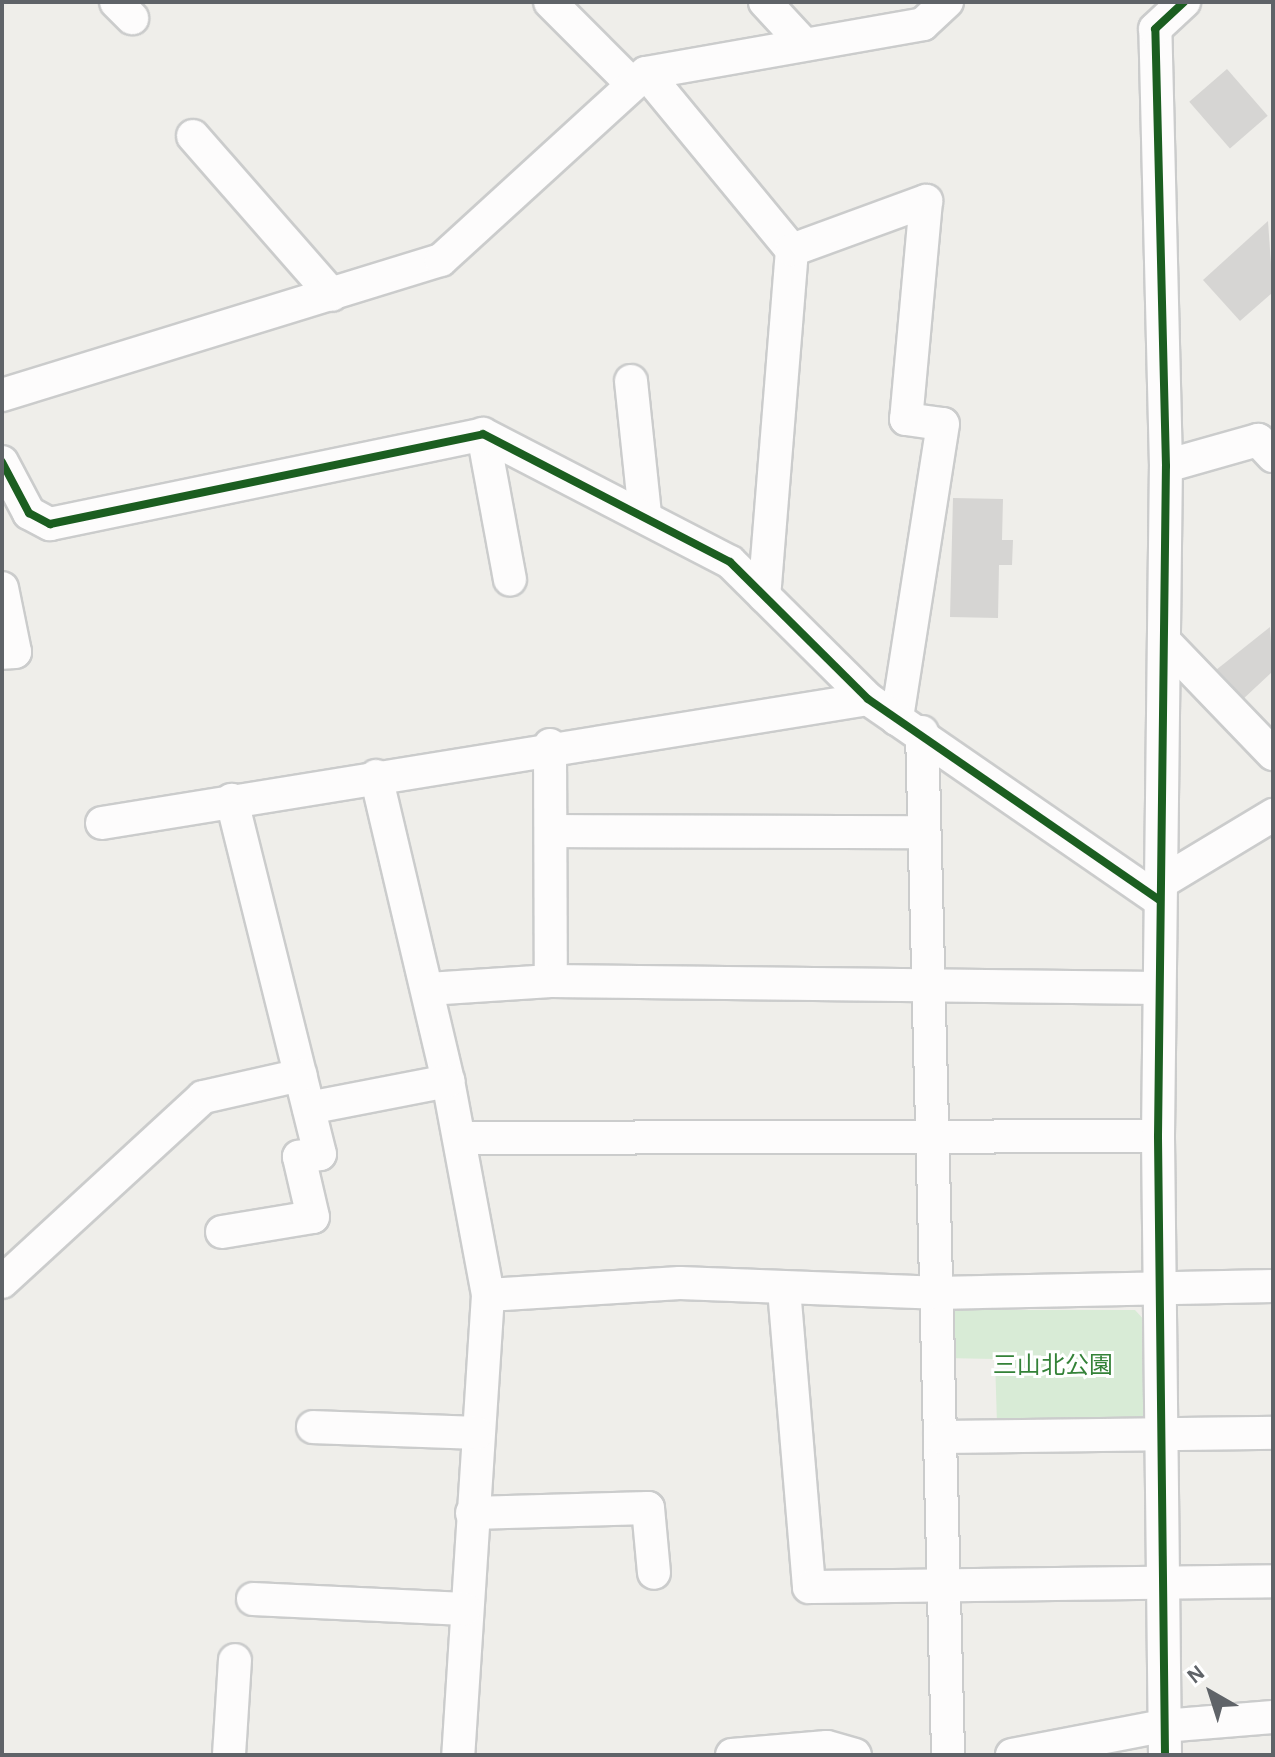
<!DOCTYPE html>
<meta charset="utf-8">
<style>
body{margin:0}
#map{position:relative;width:1275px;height:1757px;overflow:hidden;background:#efeeea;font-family:"Alegreya Sans","Noto Sans JP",sans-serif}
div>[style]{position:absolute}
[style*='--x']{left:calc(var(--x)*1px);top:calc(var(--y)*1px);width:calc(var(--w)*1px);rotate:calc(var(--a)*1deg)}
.green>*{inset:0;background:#d8ebd6}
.building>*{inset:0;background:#d6d5d3;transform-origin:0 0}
.roads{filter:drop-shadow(2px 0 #cbcccc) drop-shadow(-2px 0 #cbcccc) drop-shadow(0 2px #cbcccc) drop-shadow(0 -2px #cbcccc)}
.minor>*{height:32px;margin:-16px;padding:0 16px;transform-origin:16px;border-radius:16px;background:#fdfcfc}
.cycleway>*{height:8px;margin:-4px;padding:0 4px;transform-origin:4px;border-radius:4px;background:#1b5e20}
span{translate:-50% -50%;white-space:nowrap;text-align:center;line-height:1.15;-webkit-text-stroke:6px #fff;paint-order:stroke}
.park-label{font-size:24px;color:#348238}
.frame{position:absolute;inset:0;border:4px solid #5f6368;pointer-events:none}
.north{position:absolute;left:1171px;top:1653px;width:80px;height:80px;-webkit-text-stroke:6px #fff;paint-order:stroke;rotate:321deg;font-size:22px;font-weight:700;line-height:32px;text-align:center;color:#5f6368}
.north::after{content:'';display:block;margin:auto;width:28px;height:36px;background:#5f6368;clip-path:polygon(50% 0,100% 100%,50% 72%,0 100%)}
</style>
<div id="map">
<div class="green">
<div style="clip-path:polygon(954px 1310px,1135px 1310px,1148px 1324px,1152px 1410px,1141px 1426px,997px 1424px,995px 1359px,944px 1358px,940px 1326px)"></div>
</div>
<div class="building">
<div style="left:1227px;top:69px;width:62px;height:50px;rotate:49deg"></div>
<div style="clip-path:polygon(1268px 221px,1273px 292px,1240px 321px,1203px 280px)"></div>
<div style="clip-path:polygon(953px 498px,1003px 499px,1002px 540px,1013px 540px,1012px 565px,999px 565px,998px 618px,950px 617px)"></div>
<div style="clip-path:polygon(1270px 627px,1273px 671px,1241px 701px,1216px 670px)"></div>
</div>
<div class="roads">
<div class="minor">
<div style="--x:116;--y:2;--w:23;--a:45"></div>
<div style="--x:550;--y:2;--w:112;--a:45"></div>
<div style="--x:765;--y:2;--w:56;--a:47.2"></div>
<div style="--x:646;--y:73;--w:229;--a:50.5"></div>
<div style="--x:792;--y:250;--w:347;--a:94.6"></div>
<div style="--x:193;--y:136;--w:211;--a:48.8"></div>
<div style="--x:792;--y:250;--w:143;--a:-20.1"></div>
<div style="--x:926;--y:201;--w:219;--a:95.2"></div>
<div style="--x:906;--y:419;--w:37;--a:8"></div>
<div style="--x:943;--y:424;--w:299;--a:98.9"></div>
<div style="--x:631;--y:381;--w:134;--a:84"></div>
<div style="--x:2;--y:395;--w:459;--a:-17.1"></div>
<div style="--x:441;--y:260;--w:277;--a:-42.4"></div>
<div style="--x:646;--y:73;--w:281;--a:-10"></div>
<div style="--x:923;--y:24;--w:33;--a:-43"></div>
<div style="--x:483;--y:434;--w:148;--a:79.5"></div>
<div style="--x:2;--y:462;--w:58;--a:62.1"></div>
<div style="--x:29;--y:513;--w:24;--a:28"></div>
<div style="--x:50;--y:524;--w:442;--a:-11.7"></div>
<div style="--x:483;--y:434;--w:278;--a:27.4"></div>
<div style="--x:730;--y:562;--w:194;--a:44.8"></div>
<div style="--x:868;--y:699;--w:354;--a:34.6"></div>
<div style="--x:1166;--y:466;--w:96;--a:-15.8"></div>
<div style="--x:1258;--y:440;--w:22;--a:47"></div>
<div style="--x:2;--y:588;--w:65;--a:78.5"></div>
<div style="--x:15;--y:652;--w:13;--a:176"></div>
<div style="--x:1167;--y:644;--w:153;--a:46.1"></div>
<div style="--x:922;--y:732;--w:1023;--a:88.54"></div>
<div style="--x:550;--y:745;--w:236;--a:89.8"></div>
<div style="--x:376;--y:776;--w:313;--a:76.7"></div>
<div style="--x:448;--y:1081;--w:218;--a:79.4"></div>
<div style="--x:488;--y:1295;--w:461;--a:93.7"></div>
<div style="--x:102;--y:823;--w:776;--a:-9.2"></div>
<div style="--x:551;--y:831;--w:373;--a:0.2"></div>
<div style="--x:1162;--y:882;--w:130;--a:-31.1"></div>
<div style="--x:428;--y:989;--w:123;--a:-3.7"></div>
<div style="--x:551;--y:981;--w:608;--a:0.66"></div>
<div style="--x:309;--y:1108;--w:142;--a:-11"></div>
<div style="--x:460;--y:1138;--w:698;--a:-0.16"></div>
<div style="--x:222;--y:1232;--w:92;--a:-9.4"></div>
<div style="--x:313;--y:1217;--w:62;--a:-103.1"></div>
<div style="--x:299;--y:1157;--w:21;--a:-8"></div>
<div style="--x:320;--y:1154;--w:365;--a:-104"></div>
<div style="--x:2;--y:1282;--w:273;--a:-42.6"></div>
<div style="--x:203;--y:1097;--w:100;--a:-12.7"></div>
<div style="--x:784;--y:1289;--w:299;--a:85.2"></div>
<div style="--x:809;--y:1587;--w:464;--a:-0.7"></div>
<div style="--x:488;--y:1295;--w:192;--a:-3.6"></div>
<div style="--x:680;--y:1283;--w:256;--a:2.2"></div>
<div style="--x:936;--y:1293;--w:337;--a:-1.2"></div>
<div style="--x:313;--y:1427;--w:164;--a:2.1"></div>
<div style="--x:940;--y:1437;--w:333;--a:-0.7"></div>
<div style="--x:472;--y:1513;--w:176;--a:-1.6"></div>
<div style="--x:648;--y:1508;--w:65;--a:84.7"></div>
<div style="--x:253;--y:1599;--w:212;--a:2.7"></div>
<div style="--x:229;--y:1755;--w:95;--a:-86.4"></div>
<div style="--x:732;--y:1755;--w:95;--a:-4.8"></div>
<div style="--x:827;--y:1747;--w:29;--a:16"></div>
<div style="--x:1012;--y:1755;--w:154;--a:-10.9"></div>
<div style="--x:1163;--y:1726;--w:110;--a:-4.7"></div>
<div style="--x:1165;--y:1755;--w:619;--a:-90.65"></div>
<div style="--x:1158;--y:1136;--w:670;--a:-89.32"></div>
<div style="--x:1166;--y:466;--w:437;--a:-91.4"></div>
<div style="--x:1155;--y:29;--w:40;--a:-43"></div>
</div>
</div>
<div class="cycleway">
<div style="--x:2;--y:462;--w:58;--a:62.1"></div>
<div style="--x:29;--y:513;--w:24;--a:28"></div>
<div style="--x:50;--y:524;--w:442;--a:-11.7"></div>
<div style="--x:483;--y:434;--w:278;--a:27.4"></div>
<div style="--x:730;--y:562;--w:194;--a:44.8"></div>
<div style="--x:868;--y:699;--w:354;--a:34.6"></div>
<div style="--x:1165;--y:1755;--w:619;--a:-90.65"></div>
<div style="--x:1158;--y:1136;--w:670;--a:-89.32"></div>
<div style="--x:1166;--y:466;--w:437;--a:-91.4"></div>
<div style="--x:1155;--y:29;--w:40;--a:-43"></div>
</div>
<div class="park-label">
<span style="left:1053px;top:1367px">三山北公園</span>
</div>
<div class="frame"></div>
<div class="north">N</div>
</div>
